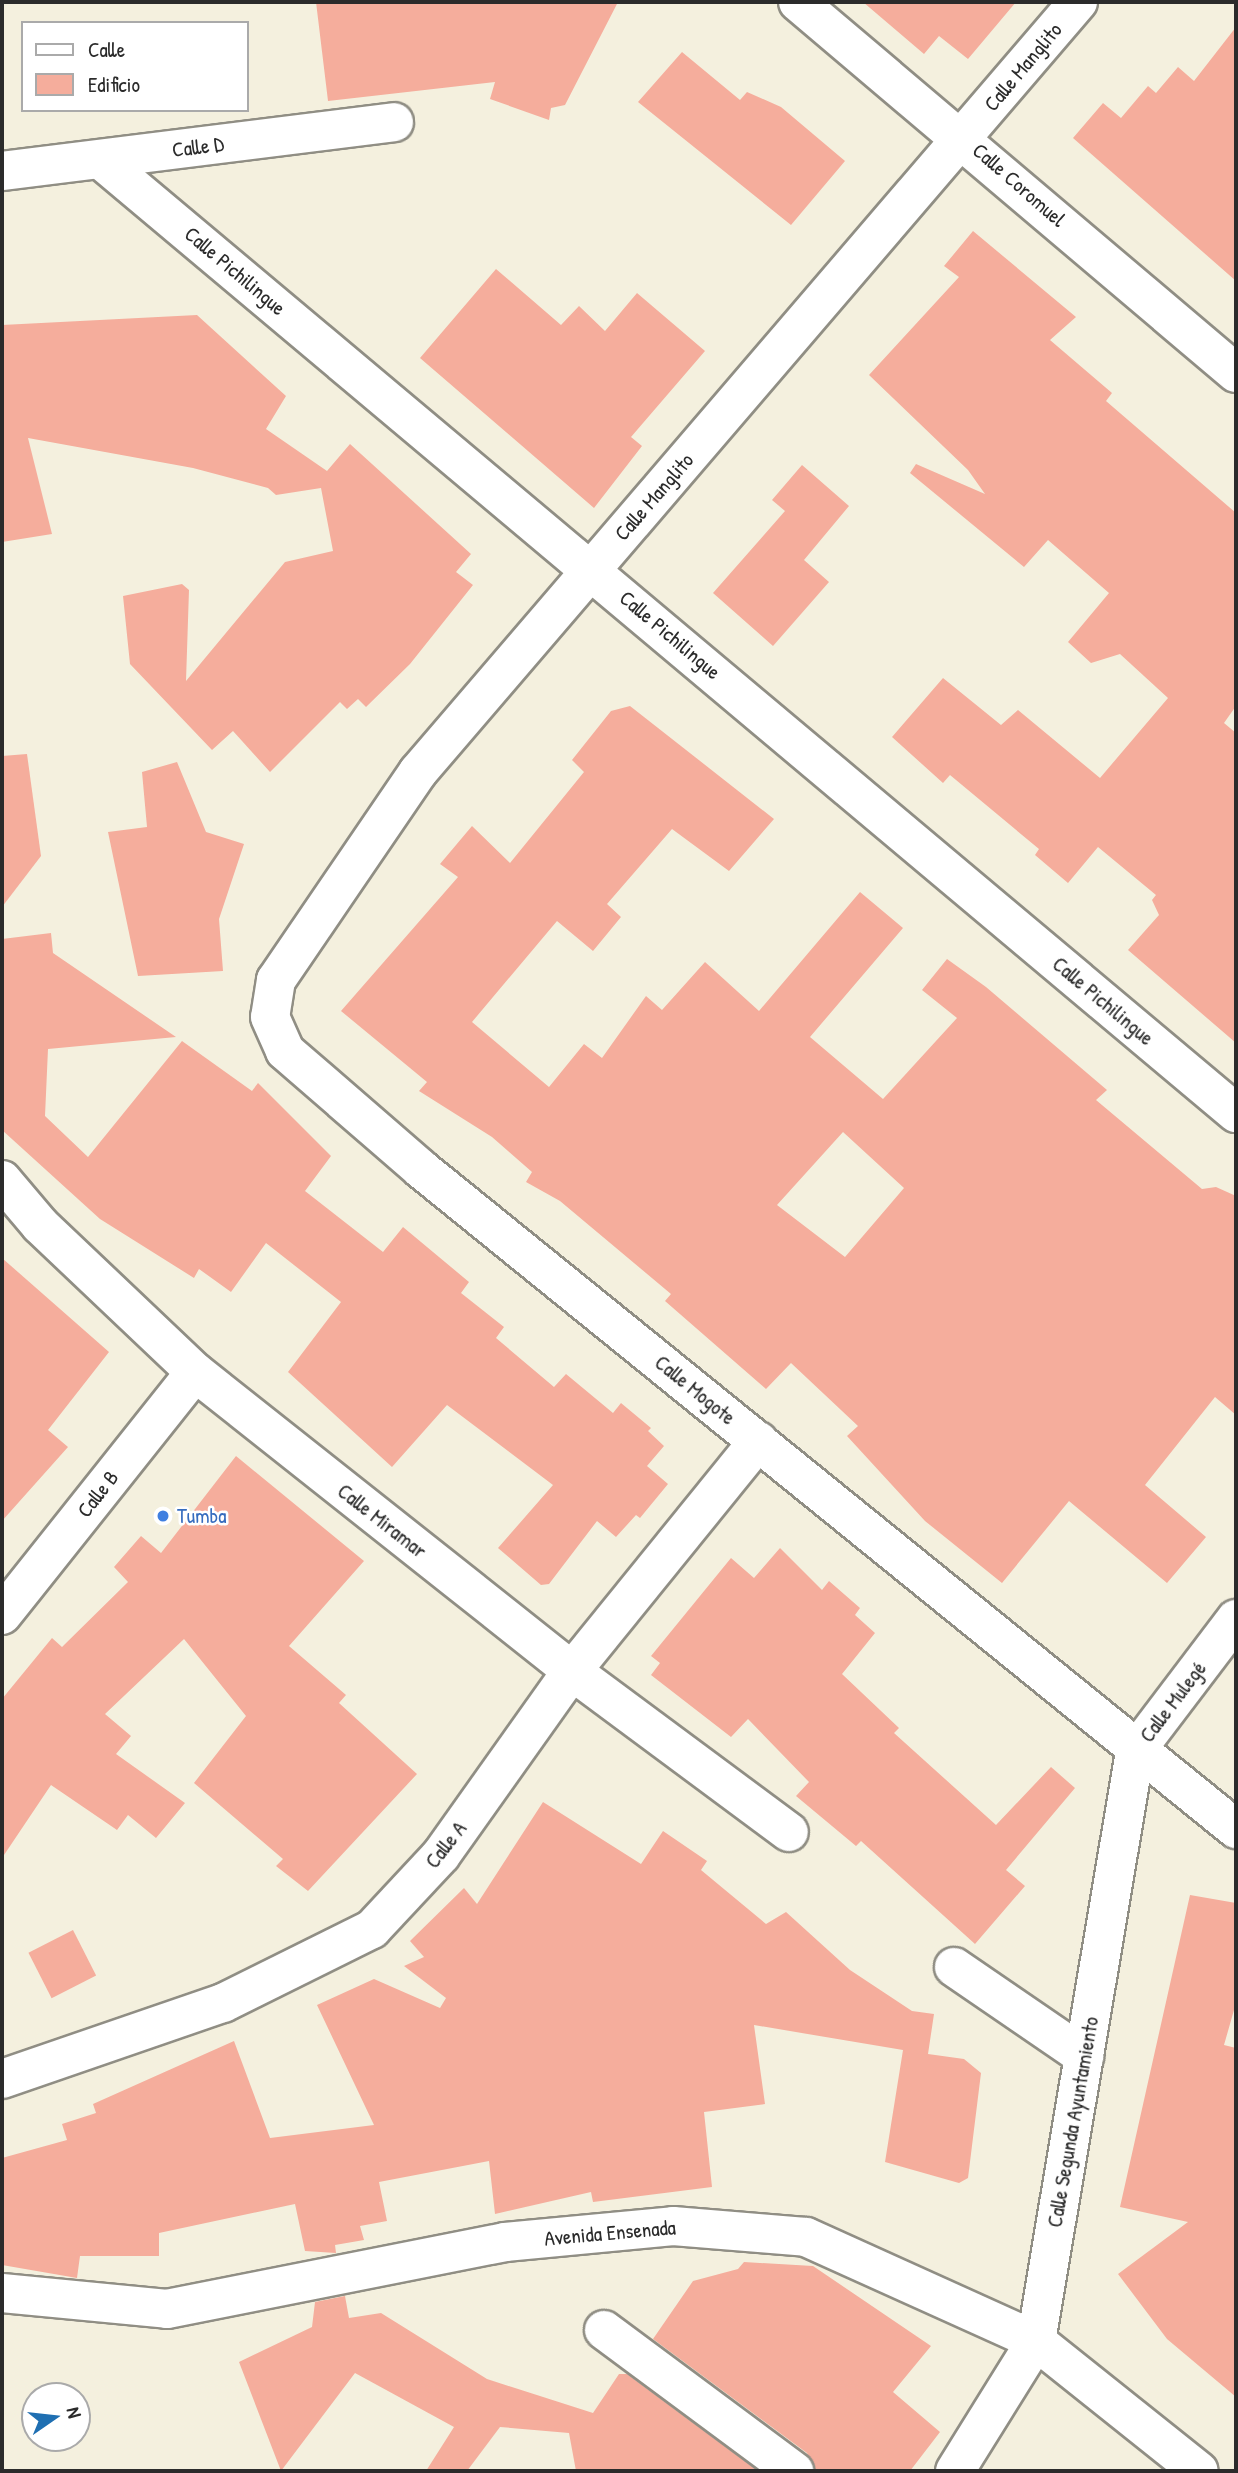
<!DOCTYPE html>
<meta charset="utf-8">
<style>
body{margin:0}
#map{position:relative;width:1238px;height:2473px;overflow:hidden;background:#f4f0de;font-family:"Patrick Hand",sans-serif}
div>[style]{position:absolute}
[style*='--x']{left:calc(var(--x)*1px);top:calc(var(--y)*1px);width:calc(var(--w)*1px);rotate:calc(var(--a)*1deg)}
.building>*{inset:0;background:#f5ad9c;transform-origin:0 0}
.roads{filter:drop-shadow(2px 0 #908e84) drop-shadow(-2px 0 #908e84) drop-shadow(0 2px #908e84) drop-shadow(0 -2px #908e84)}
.minor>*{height:38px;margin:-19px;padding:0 19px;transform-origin:19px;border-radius:19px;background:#fff}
.dots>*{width:19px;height:19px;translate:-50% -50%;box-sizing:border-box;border:4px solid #fff;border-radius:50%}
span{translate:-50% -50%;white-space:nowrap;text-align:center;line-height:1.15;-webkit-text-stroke:5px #fff;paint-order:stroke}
.street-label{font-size:21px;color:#2b2b2b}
.shop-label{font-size:21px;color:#366cbe}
.left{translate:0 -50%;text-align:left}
.frame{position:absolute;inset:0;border:4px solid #2b2b2b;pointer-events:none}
.legend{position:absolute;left:21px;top:21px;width:228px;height:91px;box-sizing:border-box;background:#fff;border:2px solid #aaa;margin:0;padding:9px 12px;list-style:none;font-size:21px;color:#2b2b2b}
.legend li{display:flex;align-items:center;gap:14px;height:35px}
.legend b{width:35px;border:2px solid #aaa}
.north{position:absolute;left:21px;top:2382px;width:70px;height:70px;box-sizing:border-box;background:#fff;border:2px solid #aaa;border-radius:50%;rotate:76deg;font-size:19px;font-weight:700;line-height:28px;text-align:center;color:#2b2b2b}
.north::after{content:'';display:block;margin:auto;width:24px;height:32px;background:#1f6fb2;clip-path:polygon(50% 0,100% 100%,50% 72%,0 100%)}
</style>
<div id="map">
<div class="building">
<div style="clip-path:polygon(316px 2px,618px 2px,565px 105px,551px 108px,549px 120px,490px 99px,495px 82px,328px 101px)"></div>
<div style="clip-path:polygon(863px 2px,1016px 2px,968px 59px,939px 36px,924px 54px)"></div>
<div style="clip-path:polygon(1236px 27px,1236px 281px,1073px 138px,1103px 103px,1121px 118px,1148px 86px,1156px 93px,1178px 67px,1194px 81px)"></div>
<div style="clip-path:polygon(682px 52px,740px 100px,747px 92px,781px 107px,845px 161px,791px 225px,638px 102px)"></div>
<div style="clip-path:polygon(973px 231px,1076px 317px,1050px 340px,1112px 393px,1106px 401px,1236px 513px,1236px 706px,1224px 723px,1236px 733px,1236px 1043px,1128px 950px,1159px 915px,1152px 900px,1156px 895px,1098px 847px,1068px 883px,1035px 855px,1039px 849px,950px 775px,943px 783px,892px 737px,943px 678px,1001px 725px,1018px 710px,1100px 778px,1168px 698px,1120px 654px,1091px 663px,1068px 642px,1109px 593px,1048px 540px,1024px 567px,910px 473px,916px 464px,985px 494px,968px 470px,869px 375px,959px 277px,944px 266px)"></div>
<div style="clip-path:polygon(496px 269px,561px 325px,579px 306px,605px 331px,637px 293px,705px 351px,631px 437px,642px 446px,594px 508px,420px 358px)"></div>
<div style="clip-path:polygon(197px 315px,286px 396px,266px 429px,327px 471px,350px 444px,471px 554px,456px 572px,473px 585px,410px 664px,366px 707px,358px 699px,347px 709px,340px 702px,270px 772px,233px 731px,212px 750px,130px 664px,123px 596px,182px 584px,189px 590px,186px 681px,285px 562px,333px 551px,321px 488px,276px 495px,268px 488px,193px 468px,28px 438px,52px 534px,2px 542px,2px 325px)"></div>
<div style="clip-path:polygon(802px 465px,849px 506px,804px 560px,829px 582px,773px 646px,713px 593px,785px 511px,772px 500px)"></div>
<div style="clip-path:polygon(evenodd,630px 706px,774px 819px,729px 871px,672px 829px,607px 904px,621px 917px,593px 951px,557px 921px,472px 1022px,549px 1087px,584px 1044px,602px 1058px,646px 996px,662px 1010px,705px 962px,759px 1011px,860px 892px,903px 928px,810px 1037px,883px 1099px,957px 1018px,922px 990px,947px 959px,986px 987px,1107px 1090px,1096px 1100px,1202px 1189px,1216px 1187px,1236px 1196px,1236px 1415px,1215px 1397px,1145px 1485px,1206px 1537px,1167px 1583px,1069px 1501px,1002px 1583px,925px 1521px,847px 1436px,858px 1426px,791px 1363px,766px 1389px,665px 1301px,671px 1294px,560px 1201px,526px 1182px,532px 1172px,492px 1137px,419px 1091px,427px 1082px,341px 1011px,458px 877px,440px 864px,472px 826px,510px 863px,584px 772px,572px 760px,611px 711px,630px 706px,843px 1132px,904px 1188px,845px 1257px,777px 1205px,843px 1132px)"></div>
<div style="clip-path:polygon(27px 754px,41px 856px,2px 907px,2px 756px)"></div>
<div style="clip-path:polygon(177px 762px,206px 832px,244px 844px,219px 919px,223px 971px,138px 976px,108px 832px,147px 827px,142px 772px)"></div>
<div style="clip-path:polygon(51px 933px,53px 953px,176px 1037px,48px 1049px,45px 1116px,88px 1157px,182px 1041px,252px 1091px,258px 1083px,331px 1156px,305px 1191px,383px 1252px,403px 1227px,469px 1282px,461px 1293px,504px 1327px,496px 1338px,554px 1387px,566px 1374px,613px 1413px,621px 1403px,651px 1428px,648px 1431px,664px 1446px,647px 1466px,668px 1484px,640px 1518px,636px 1515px,616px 1537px,597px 1521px,549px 1584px,541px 1585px,498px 1548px,553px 1485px,447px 1405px,392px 1467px,288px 1372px,341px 1302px,266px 1243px,231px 1292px,199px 1269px,194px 1278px,100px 1219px,2px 1130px,2px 939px)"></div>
<div style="clip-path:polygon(2px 1258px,109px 1352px,48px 1430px,68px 1447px,2px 1521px)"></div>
<div style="clip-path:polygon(236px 1456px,364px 1561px,289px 1646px,346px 1695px,339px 1703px,417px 1774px,308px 1891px,276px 1866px,283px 1859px,194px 1783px,246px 1716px,184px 1639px,105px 1714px,131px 1736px,116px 1754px,185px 1803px,156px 1838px,128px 1815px,117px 1830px,51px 1785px,2px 1858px,2px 1699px,52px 1638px,62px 1647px,128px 1582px,114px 1567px,141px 1536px,161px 1553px)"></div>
<div style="clip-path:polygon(780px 1548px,822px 1590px,829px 1581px,860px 1608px,855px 1615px,875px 1633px,842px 1674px,899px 1728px,894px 1733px,996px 1825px,1051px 1767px,1075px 1788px,1006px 1870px,1025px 1886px,975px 1944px,861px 1841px,856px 1846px,796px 1796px,809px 1782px,748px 1719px,731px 1737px,651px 1675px,660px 1663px,651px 1656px,731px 1558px,754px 1578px)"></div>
<div style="clip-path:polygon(543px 1802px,641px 1864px,663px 1831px,707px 1861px,701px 1870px,766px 1924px,786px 1912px,850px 1970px,912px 2011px,934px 2014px,928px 2054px,964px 2059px,981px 2073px,968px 2178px,959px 2183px,885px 2162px,903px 2050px,754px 2025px,765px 2104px,704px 2112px,712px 2187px,593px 2202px,591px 2192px,495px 2214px,489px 2161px,379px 2182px,387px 2221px,360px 2226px,364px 2240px,335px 2245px,336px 2253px,305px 2251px,295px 2204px,159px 2233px,159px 2256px,80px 2256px,77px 2278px,2px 2265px,2px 2158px,67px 2140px,62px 2124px,96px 2113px,93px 2104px,234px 2041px,270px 2138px,374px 2125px,317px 2005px,374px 1979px,440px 2008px,446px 1998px,404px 1966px,424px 1957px,410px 1941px,464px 1888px,477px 1904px)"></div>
<div style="clip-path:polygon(1190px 1895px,1236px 1903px,1236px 2003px,1224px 2045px,1236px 2048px,1236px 2397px,1167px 2339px,1118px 2274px,1188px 2222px,1120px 2207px)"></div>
<div style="left:73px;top:1930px;width:51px;height:50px;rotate:63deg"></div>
<div style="clip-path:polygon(744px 2262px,813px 2266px,931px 2346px,893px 2392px,940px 2432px,910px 2471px,815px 2471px,807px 2453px,653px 2339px,693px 2281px,738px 2269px)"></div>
<div style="clip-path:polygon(345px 2296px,349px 2318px,381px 2313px,487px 2379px,593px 2413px,619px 2374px,627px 2374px,758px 2471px,576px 2471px,569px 2433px,500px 2427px,467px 2471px,426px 2471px,454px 2427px,355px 2373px,281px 2471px,239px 2362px,312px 2327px,315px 2302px)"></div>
</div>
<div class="roads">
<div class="minor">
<div style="--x:798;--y:2;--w:574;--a:40.27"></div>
<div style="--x:1078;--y:2;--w:1014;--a:130.6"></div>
<div style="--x:418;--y:772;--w:252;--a:124.3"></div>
<div style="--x:276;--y:980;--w:37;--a:99"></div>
<div style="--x:270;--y:1017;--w:37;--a:66"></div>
<div style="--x:285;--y:1051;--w:180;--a:40.9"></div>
<div style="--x:421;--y:1169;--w:1049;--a:39"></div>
<div style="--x:101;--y:160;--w:1482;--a:40.02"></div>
<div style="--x:2;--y:171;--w:395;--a:-7.1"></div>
<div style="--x:2;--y:1180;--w:59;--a:49.8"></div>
<div style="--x:40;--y:1225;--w:214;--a:43.5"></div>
<div style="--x:195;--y:1372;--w:481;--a:38.4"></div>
<div style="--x:572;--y:1671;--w:270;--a:36.6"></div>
<div style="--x:2;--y:1615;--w:310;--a:-51.5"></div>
<div style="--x:954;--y:1967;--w:158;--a:34.4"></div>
<div style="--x:2;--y:2079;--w:234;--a:-19"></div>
<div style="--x:223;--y:2003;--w:166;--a:-26.4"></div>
<div style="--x:372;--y:1929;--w:101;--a:-47"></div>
<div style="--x:441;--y:1855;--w:226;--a:-54.6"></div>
<div style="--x:572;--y:1671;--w:296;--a:-51"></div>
<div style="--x:2;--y:2293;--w:166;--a:5.5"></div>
<div style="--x:167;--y:2309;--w:345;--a:-11.2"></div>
<div style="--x:505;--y:2242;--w:169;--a:-5.4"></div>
<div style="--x:673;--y:2226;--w:133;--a:4.7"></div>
<div style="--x:806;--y:2237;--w:252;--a:24.3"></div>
<div style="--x:1036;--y:2341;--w:208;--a:38.6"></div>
<div style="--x:604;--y:2330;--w:237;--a:36.6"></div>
<div style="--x:955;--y:2471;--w:153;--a:-58.1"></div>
<div style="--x:1036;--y:2341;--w:597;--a:-80.46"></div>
<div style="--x:1135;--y:1752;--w:167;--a:-52.8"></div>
</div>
</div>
<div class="dots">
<div style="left:163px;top:1516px;background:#3f7fe0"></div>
</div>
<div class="street-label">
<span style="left:1023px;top:67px;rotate:-50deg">Calle Manglito</span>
<span style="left:198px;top:147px;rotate:-7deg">Calle D</span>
<span style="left:1019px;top:185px;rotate:41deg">Calle Coromuel</span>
<span style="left:235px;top:271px;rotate:40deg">Calle Pichilingue</span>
<span style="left:654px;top:497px;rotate:-49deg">Calle Manglito</span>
<span style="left:670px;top:635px;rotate:40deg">Calle Pichilingue</span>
<span style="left:1103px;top:1001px;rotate:40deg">Calle Pichilingue</span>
<span style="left:695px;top:1390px;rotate:39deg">Calle Mogote</span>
<span style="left:98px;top:1494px;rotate:-52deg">Calle B</span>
<span style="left:382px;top:1521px;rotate:38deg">Calle Miramar</span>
<span style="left:1173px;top:1702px;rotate:-53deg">Calle Mulegé</span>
<span style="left:446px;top:1845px;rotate:-52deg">Calle A</span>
<span style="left:1073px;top:2122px;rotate:-80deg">Calle Segunda Ayuntamiento</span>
<span style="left:610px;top:2233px;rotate:-5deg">Avenida Ensenada</span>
</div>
<div class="shop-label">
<span class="left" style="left:177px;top:1516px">Tumba</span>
</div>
<div class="frame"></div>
<ul class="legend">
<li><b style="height:9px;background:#fff"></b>Calle</li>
<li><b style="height:19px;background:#f5ad9c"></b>Edificio</li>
</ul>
<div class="north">N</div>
</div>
